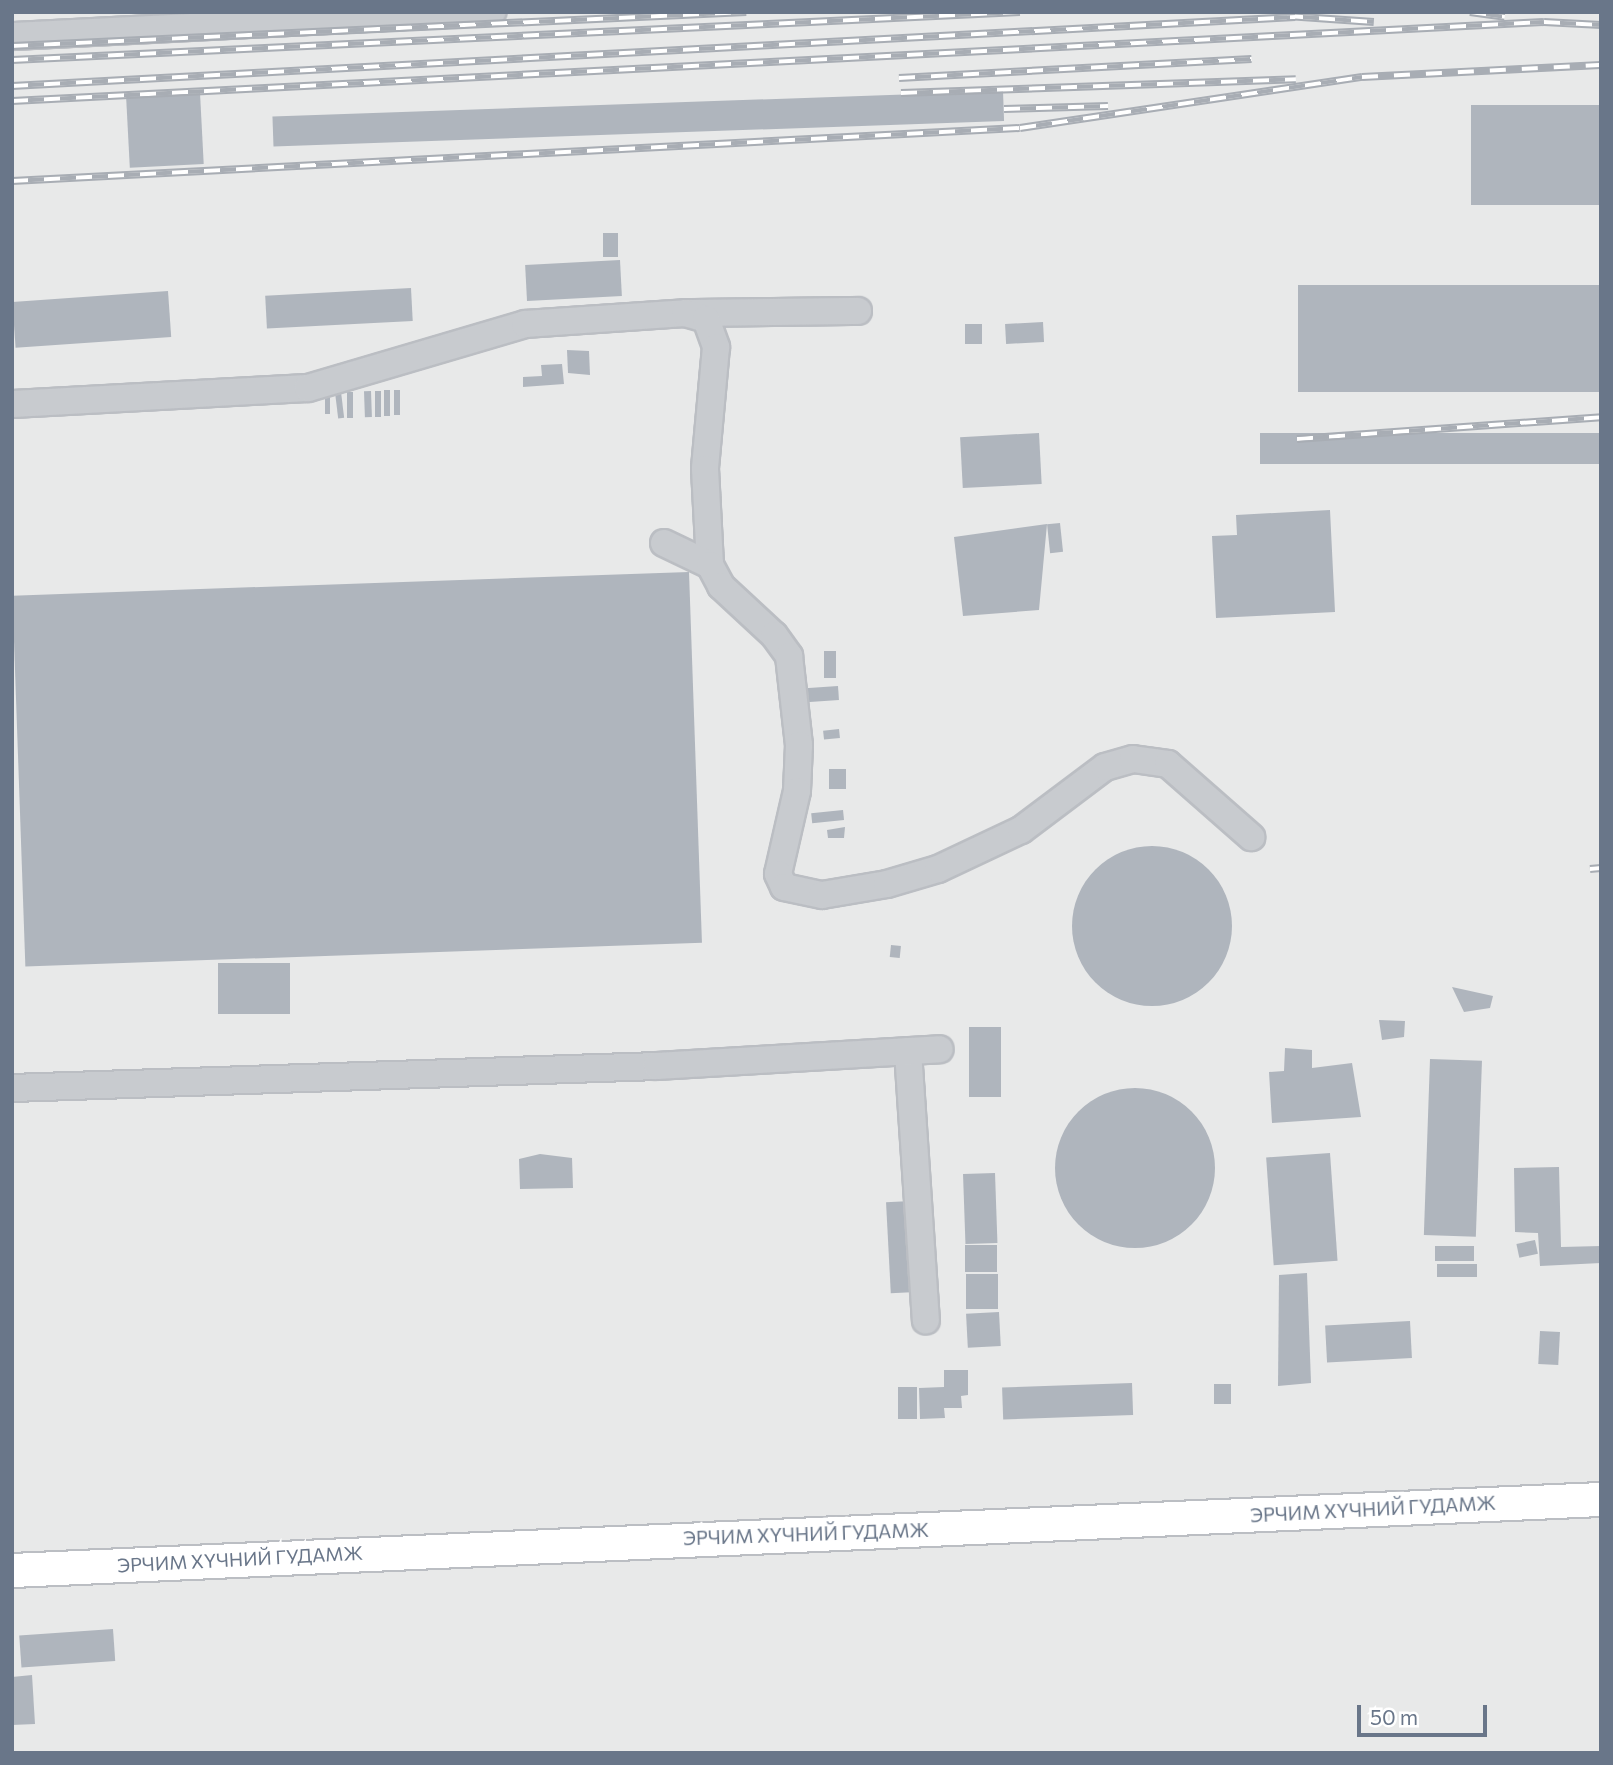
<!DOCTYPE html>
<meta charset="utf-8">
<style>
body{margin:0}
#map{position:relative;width:1613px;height:1765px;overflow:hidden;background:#fafaf8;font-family:Commissioner,sans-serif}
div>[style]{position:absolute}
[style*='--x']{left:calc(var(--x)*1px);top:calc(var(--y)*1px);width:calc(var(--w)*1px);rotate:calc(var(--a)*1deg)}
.built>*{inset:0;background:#e8e9e9;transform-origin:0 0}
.building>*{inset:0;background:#afb5bd;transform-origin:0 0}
.round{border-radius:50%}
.roads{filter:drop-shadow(2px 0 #bbbec3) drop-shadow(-2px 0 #bbbec3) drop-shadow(0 2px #bbbec3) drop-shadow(0 -2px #bbbec3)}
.minor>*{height:26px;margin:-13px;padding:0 13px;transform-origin:13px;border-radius:13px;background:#c8cbcf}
.major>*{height:33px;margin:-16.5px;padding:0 16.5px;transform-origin:16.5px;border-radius:16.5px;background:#fff}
.rail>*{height:8px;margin-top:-4px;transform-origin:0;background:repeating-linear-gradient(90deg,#fff 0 16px,#a8adb4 0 32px);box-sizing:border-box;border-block:2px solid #a8adb4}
span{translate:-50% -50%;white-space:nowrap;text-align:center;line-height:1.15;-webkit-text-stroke:7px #fff;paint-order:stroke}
.street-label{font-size:19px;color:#697689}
.frame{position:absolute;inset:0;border:14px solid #697689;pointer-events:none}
.scale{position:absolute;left:1357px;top:1705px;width:130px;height:32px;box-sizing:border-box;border:4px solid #697689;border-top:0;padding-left:9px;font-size:21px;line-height:24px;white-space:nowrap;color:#697689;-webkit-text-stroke:5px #fff;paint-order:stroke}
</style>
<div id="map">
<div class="built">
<div style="left:12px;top:12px;width:1589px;height:1741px"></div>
</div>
<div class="building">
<div style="left:1003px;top:91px;width:30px;height:731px;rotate:88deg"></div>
<div style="left:200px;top:93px;width:71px;height:74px;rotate:87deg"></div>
<div style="left:1471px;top:105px;width:130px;height:100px"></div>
<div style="left:603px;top:233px;width:15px;height:24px"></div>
<div style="left:620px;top:260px;width:36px;height:95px;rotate:87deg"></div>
<div style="left:1601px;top:285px;width:107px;height:303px;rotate:90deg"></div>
<div style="left:411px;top:288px;width:33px;height:146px;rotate:87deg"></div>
<div style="left:168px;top:291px;width:46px;height:156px;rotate:86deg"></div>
<div style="left:1043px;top:322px;width:20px;height:38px;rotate:87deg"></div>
<div style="left:965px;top:324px;width:17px;height:20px"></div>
<div style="clip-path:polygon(567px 350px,589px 351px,590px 375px,568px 373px)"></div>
<div style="clip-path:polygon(562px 364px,564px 384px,523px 387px,523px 377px,542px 376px,541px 365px)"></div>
<div style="left:384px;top:390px;width:6px;height:26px"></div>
<div style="left:394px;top:390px;width:6px;height:25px"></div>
<div style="left:371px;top:391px;width:26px;height:7px;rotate:88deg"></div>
<div style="left:375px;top:391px;width:6px;height:26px"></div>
<div style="left:341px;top:392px;width:26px;height:6px;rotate:83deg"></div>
<div style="left:347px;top:392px;width:6px;height:26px"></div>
<div style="left:325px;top:396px;width:5px;height:18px"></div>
<div style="left:1039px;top:433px;width:51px;height:79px;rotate:87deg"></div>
<div style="left:1601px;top:433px;width:31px;height:341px;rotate:90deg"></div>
<div style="clip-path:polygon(1330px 510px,1335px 612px,1216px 618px,1212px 536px,1237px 535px,1236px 515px)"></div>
<div style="left:1060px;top:523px;width:29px;height:13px;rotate:84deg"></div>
<div style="clip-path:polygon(1047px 524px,1039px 610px,963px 616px,954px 537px)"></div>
<div style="left:689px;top:572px;width:371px;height:677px;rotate:88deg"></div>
<div style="left:824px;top:651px;width:12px;height:27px"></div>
<div style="left:838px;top:686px;width:14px;height:33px;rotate:86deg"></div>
<div style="left:839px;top:729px;width:9px;height:16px;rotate:84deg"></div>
<div style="left:829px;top:769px;width:17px;height:20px"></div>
<div style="left:843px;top:810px;width:10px;height:32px;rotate:84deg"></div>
<div style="clip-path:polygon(845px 827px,844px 838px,828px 838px,827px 830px)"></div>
<div class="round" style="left:1072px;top:846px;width:160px;height:160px"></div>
<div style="left:891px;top:945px;width:10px;height:12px;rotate:6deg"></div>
<div style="left:218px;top:963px;width:72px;height:51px"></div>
<div style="clip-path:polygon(1452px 987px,1493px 996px,1490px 1008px,1464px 1012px)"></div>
<div style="clip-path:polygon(1379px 1020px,1405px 1021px,1404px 1037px,1382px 1040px)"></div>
<div style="left:1001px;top:1027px;width:70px;height:32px;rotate:90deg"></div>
<div style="clip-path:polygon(1285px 1048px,1312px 1050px,1312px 1068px,1352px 1063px,1361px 1117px,1272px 1123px,1269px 1072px,1284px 1071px)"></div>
<div style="left:1430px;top:1059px;width:52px;height:176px;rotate:2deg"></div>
<div class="round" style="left:1055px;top:1088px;width:160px;height:160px"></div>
<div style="left:1330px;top:1153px;width:108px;height:64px;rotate:86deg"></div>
<div style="clip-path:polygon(540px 1154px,572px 1158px,573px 1188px,520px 1189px,519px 1159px)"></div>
<div style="clip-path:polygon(1559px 1167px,1561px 1247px,1601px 1246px,1601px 1263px,1540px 1266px,1538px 1233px,1515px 1232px,1514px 1168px)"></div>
<div style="left:995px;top:1173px;width:70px;height:32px;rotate:88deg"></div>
<div style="left:911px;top:1201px;width:91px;height:25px;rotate:87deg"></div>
<div style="left:1535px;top:1240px;width:14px;height:19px;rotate:78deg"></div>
<div style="left:965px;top:1245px;width:32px;height:27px"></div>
<div style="left:1474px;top:1246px;width:15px;height:39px;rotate:90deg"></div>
<div style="left:1477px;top:1264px;width:13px;height:40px;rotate:90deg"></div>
<div style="clip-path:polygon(1307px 1273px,1311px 1383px,1278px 1386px,1279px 1275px)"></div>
<div style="left:966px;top:1274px;width:32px;height:35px"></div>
<div style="left:999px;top:1312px;width:34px;height:33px;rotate:87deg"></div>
<div style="left:1410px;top:1321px;width:37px;height:85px;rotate:87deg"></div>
<div style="left:1540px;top:1331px;width:20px;height:33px;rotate:3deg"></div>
<div style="clip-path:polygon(944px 1370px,968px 1370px,968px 1395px,961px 1396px,962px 1408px,944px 1408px,945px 1418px,920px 1419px,919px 1388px,944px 1387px)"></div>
<div style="left:1132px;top:1383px;width:32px;height:130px;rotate:88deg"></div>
<div style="left:1214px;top:1384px;width:17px;height:20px"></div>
<div style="left:898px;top:1387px;width:19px;height:32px"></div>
<div style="left:113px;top:1629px;width:32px;height:94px;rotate:86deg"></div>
<div style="clip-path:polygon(32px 1675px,35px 1724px,12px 1725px,12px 1677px)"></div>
</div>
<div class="roads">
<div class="minor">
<div style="--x:12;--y:36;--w:481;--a:-2.9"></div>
<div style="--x:687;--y:313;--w:171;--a:-0.7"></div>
<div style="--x:12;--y:404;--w:296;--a:-3.1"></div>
<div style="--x:308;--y:388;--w:226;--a:-16.4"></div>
<div style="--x:525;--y:324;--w:160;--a:-3.9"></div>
<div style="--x:685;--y:313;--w:22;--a:16"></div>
<div style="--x:706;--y:319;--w:30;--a:70"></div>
<div style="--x:716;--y:347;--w:122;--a:95.2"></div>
<div style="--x:705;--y:469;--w:96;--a:87"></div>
<div style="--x:664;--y:543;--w:51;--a:25.6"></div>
<div style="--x:710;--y:565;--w:24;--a:62"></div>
<div style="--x:721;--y:586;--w:72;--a:42.8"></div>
<div style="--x:774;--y:635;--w:26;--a:54"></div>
<div style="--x:789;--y:656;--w:90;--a:83.6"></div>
<div style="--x:799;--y:745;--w:46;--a:92.5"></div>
<div style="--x:797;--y:791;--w:85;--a:102.9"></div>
<div style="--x:778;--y:874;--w:14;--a:65"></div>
<div style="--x:784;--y:887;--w:39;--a:12"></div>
<div style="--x:822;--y:895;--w:66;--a:-9.6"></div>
<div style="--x:887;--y:884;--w:53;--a:-16.4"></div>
<div style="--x:938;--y:869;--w:92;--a:-25.2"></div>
<div style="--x:1021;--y:830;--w:105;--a:-36.9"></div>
<div style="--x:1105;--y:767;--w:29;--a:-16"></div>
<div style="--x:1133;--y:759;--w:35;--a:8"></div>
<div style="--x:1168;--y:764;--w:111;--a:41.3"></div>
<div style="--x:908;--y:1051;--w:270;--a:86.2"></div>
<div style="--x:12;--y:1088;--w:645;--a:-1.95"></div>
<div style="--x:657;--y:1066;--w:283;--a:-3.4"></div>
</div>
<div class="major">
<div style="--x:12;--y:1570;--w:1591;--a:-2.56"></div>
</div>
</div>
<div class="rail">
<div style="--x:1470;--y:12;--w:35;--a:8"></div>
<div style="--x:1287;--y:16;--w:87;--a:3.9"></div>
<div style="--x:12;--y:46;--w:735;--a:-2.65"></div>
<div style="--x:12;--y:60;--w:1009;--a:-2.73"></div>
<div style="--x:899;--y:78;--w:353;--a:-3.1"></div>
<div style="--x:12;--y:86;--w:1285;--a:-3.08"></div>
<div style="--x:901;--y:93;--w:395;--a:-2"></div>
<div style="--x:12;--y:101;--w:1534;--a:-2.95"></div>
<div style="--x:1544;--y:22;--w:57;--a:3"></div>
<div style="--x:1004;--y:109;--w:104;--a:-1.7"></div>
<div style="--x:12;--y:181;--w:1009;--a:-3.01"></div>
<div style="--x:1020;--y:128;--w:346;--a:-8.5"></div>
<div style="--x:1362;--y:77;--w:239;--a:-2.9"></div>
<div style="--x:1297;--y:439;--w:305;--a:-4.1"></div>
<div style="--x:1590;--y:869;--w:11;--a:-5"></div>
</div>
<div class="street-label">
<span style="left:1373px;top:1509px;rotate:-3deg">ЭРЧИМ ХҮЧНИЙ ГУДАМЖ</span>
<span style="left:806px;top:1534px;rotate:-2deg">ЭРЧИМ ХҮЧНИЙ ГУДАМЖ</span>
<span style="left:240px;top:1559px;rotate:-3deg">ЭРЧИМ ХҮЧНИЙ ГУДАМЖ</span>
</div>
<div class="frame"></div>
<div class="scale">50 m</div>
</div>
